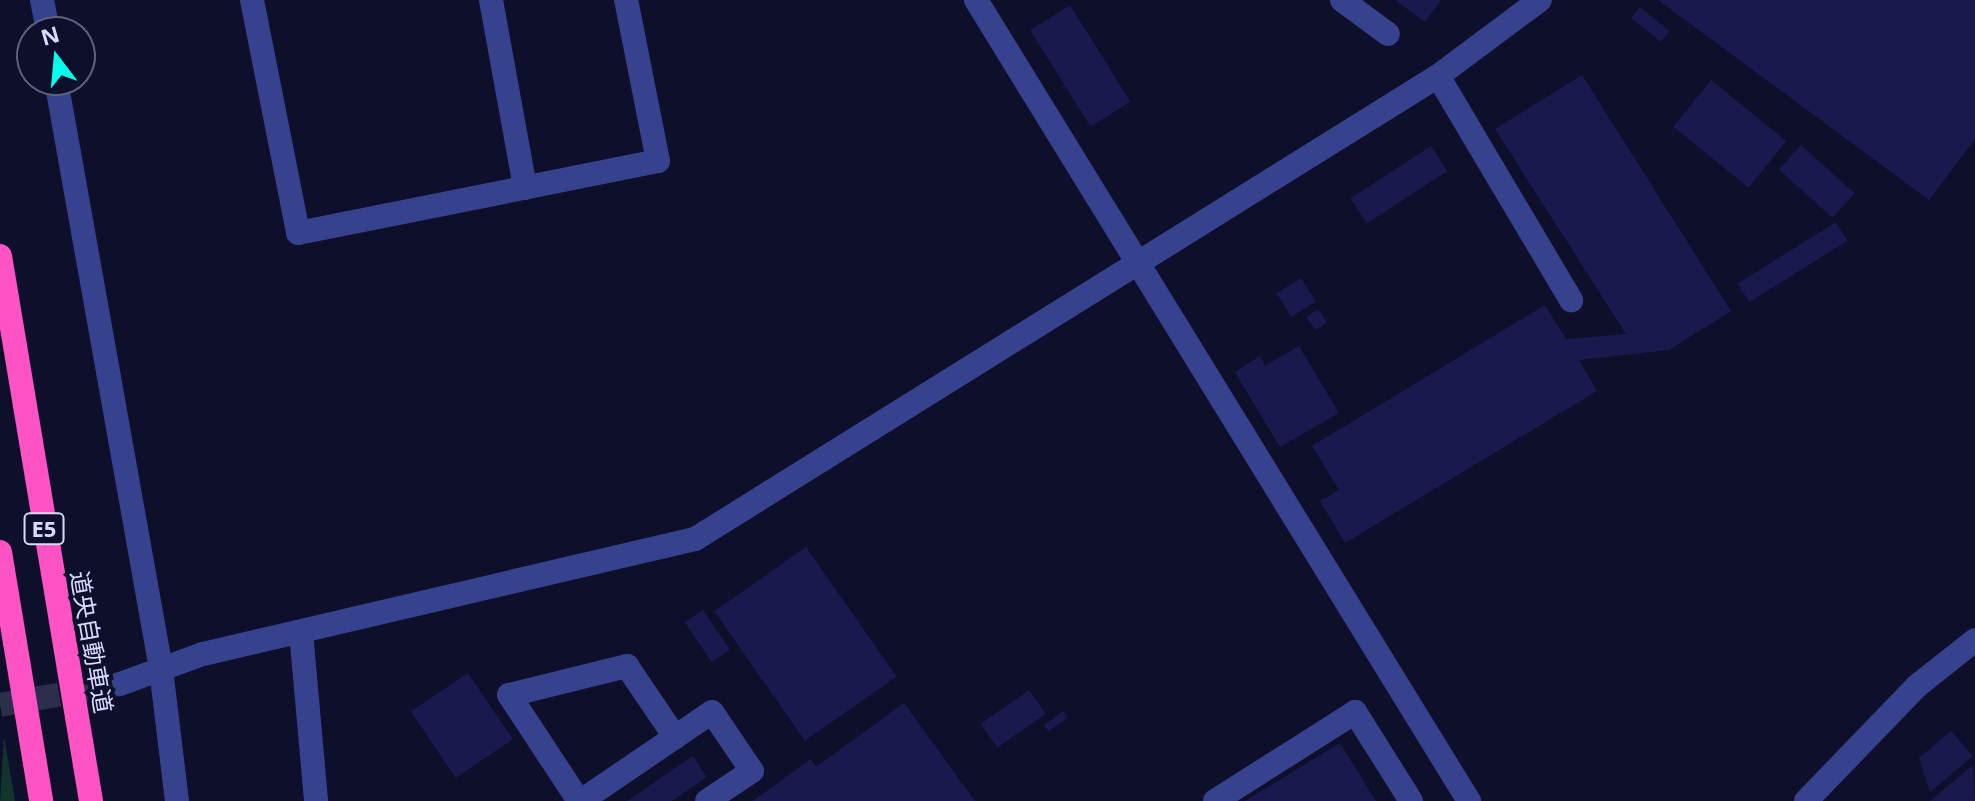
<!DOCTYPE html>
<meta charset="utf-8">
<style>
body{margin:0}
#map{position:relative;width:1975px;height:801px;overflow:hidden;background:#0e0f2b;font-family:"Open Sans","Noto Sans JP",sans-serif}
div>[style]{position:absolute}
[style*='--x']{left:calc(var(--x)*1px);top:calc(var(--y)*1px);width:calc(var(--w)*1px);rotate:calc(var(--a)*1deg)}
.green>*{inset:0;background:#11352d}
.building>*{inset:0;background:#1a194d;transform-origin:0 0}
.minor-tunnel>*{height:24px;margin-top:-12px;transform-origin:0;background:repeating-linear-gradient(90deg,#2c2e4b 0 24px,transparent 0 36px)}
.minor>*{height:24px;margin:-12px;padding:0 12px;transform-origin:12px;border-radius:12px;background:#36428d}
.highway>*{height:24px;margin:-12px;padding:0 12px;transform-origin:12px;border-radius:12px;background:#ff53c5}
span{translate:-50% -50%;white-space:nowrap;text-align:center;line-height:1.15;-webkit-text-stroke:8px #0e0f2b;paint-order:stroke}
.shield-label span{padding:2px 6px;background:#0e0f2b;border:2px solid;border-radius:6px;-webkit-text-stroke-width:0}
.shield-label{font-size:22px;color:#d8dbff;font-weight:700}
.street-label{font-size:24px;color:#d8dbff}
.north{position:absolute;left:16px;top:16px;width:80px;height:80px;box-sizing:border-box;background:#0e0f2b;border:2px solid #5f6180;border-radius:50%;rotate:344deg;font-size:22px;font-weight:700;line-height:32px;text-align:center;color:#d8dbff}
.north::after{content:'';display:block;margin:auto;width:28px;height:36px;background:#04ffea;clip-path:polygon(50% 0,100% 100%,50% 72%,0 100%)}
</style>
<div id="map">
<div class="green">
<div style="clip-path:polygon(4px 736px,15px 801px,0 801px)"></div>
</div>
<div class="building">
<div style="clip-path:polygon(1395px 0,1441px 0,1425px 22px)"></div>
<div style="clip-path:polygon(1658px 0,1975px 0,1975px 139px,1929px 200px)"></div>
<div style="left:1070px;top:5px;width:114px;height:47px;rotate:58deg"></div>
<div style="left:1640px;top:7px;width:38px;height:14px;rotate:39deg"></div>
<div style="clip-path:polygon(1582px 75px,1731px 311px,1669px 350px,1579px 360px,1597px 391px,1345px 543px,1320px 501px,1339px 490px,1312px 446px,1545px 305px,1566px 339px,1626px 334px,1495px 129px)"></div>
<div style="left:1711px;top:80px;width:97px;height:60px;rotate:39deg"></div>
<div style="left:1801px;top:145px;width:72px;height:33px;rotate:42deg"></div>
<div style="left:1431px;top:146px;width:30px;height:96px;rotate:57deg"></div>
<div style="left:1836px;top:222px;width:22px;height:116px;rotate:58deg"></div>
<div style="left:1301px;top:278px;width:28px;height:29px;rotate:58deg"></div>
<div style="left:1318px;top:309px;width:16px;height:14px;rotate:55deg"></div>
<div style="clip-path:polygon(1299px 346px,1339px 413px,1280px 447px,1235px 372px,1260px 356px,1265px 366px)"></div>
<div style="left:806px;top:547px;width:158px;height:112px;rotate:55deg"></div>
<div style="left:703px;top:610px;width:48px;height:22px;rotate:56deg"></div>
<div style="left:468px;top:673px;width:80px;height:69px;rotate:56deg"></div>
<div style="left:1029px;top:690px;width:29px;height:59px;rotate:55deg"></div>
<div style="clip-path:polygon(904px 703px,975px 801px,753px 801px,811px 759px,816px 767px)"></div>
<div style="clip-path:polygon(1063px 711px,1068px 718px,1048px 731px,1044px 725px)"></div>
<div style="clip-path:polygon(1951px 731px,1973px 756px,1930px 792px,1919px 758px)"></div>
<div style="clip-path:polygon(1340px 743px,1376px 801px,1245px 801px)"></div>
<div style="clip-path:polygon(693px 756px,707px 777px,672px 801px,627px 801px)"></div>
<div style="clip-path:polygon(1973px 765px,1975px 801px,1930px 801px)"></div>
</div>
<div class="minor-tunnel">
<div style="--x:0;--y:705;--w:122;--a:-9.9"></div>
</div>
<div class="minor">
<div style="--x:42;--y:0;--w:33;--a:79"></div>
<div style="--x:252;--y:0;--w:237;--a:78.8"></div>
<div style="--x:298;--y:233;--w:367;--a:-11.3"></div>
<div style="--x:658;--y:161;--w:164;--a:-101.2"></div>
<div style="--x:491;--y:0;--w:191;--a:79.7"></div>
<div style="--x:976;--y:0;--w:941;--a:58.39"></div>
<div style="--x:1342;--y:0;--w:57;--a:36.5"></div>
<div style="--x:1438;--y:76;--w:261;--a:59.3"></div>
<div style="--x:56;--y:80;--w:598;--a:79.89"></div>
<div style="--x:161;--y:669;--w:133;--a:83.1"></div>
<div style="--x:301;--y:632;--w:170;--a:84.9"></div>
<div style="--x:120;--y:684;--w:88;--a:-19.9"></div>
<div style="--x:203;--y:654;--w:505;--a:-13.16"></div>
<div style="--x:695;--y:539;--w:875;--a:-31.93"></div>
<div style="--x:1438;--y:76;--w:127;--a:-36.7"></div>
<div style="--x:579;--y:801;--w:127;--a:-123.4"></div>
<div style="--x:509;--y:695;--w:122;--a:-13.8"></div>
<div style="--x:627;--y:666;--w:86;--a:55.9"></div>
<div style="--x:581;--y:801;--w:158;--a:-34.2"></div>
<div style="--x:712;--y:712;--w:71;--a:55.9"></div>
<div style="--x:752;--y:771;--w:54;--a:146.3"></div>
<div style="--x:1215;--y:801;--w:166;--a:-32.4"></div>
<div style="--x:1355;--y:712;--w:105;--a:57.8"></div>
<div style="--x:1806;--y:801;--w:160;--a:-46"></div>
<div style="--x:1917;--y:686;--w:74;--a:-38.4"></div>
</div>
<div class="highway">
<div style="--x:0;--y:256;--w:553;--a:80.52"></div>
<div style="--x:0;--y:552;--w:252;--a:80.6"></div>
</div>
<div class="shield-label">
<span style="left:44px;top:529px">E5</span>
</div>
<div class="street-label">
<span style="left:92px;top:642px;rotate:80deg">道央自動車道</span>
</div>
<div class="north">N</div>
</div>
